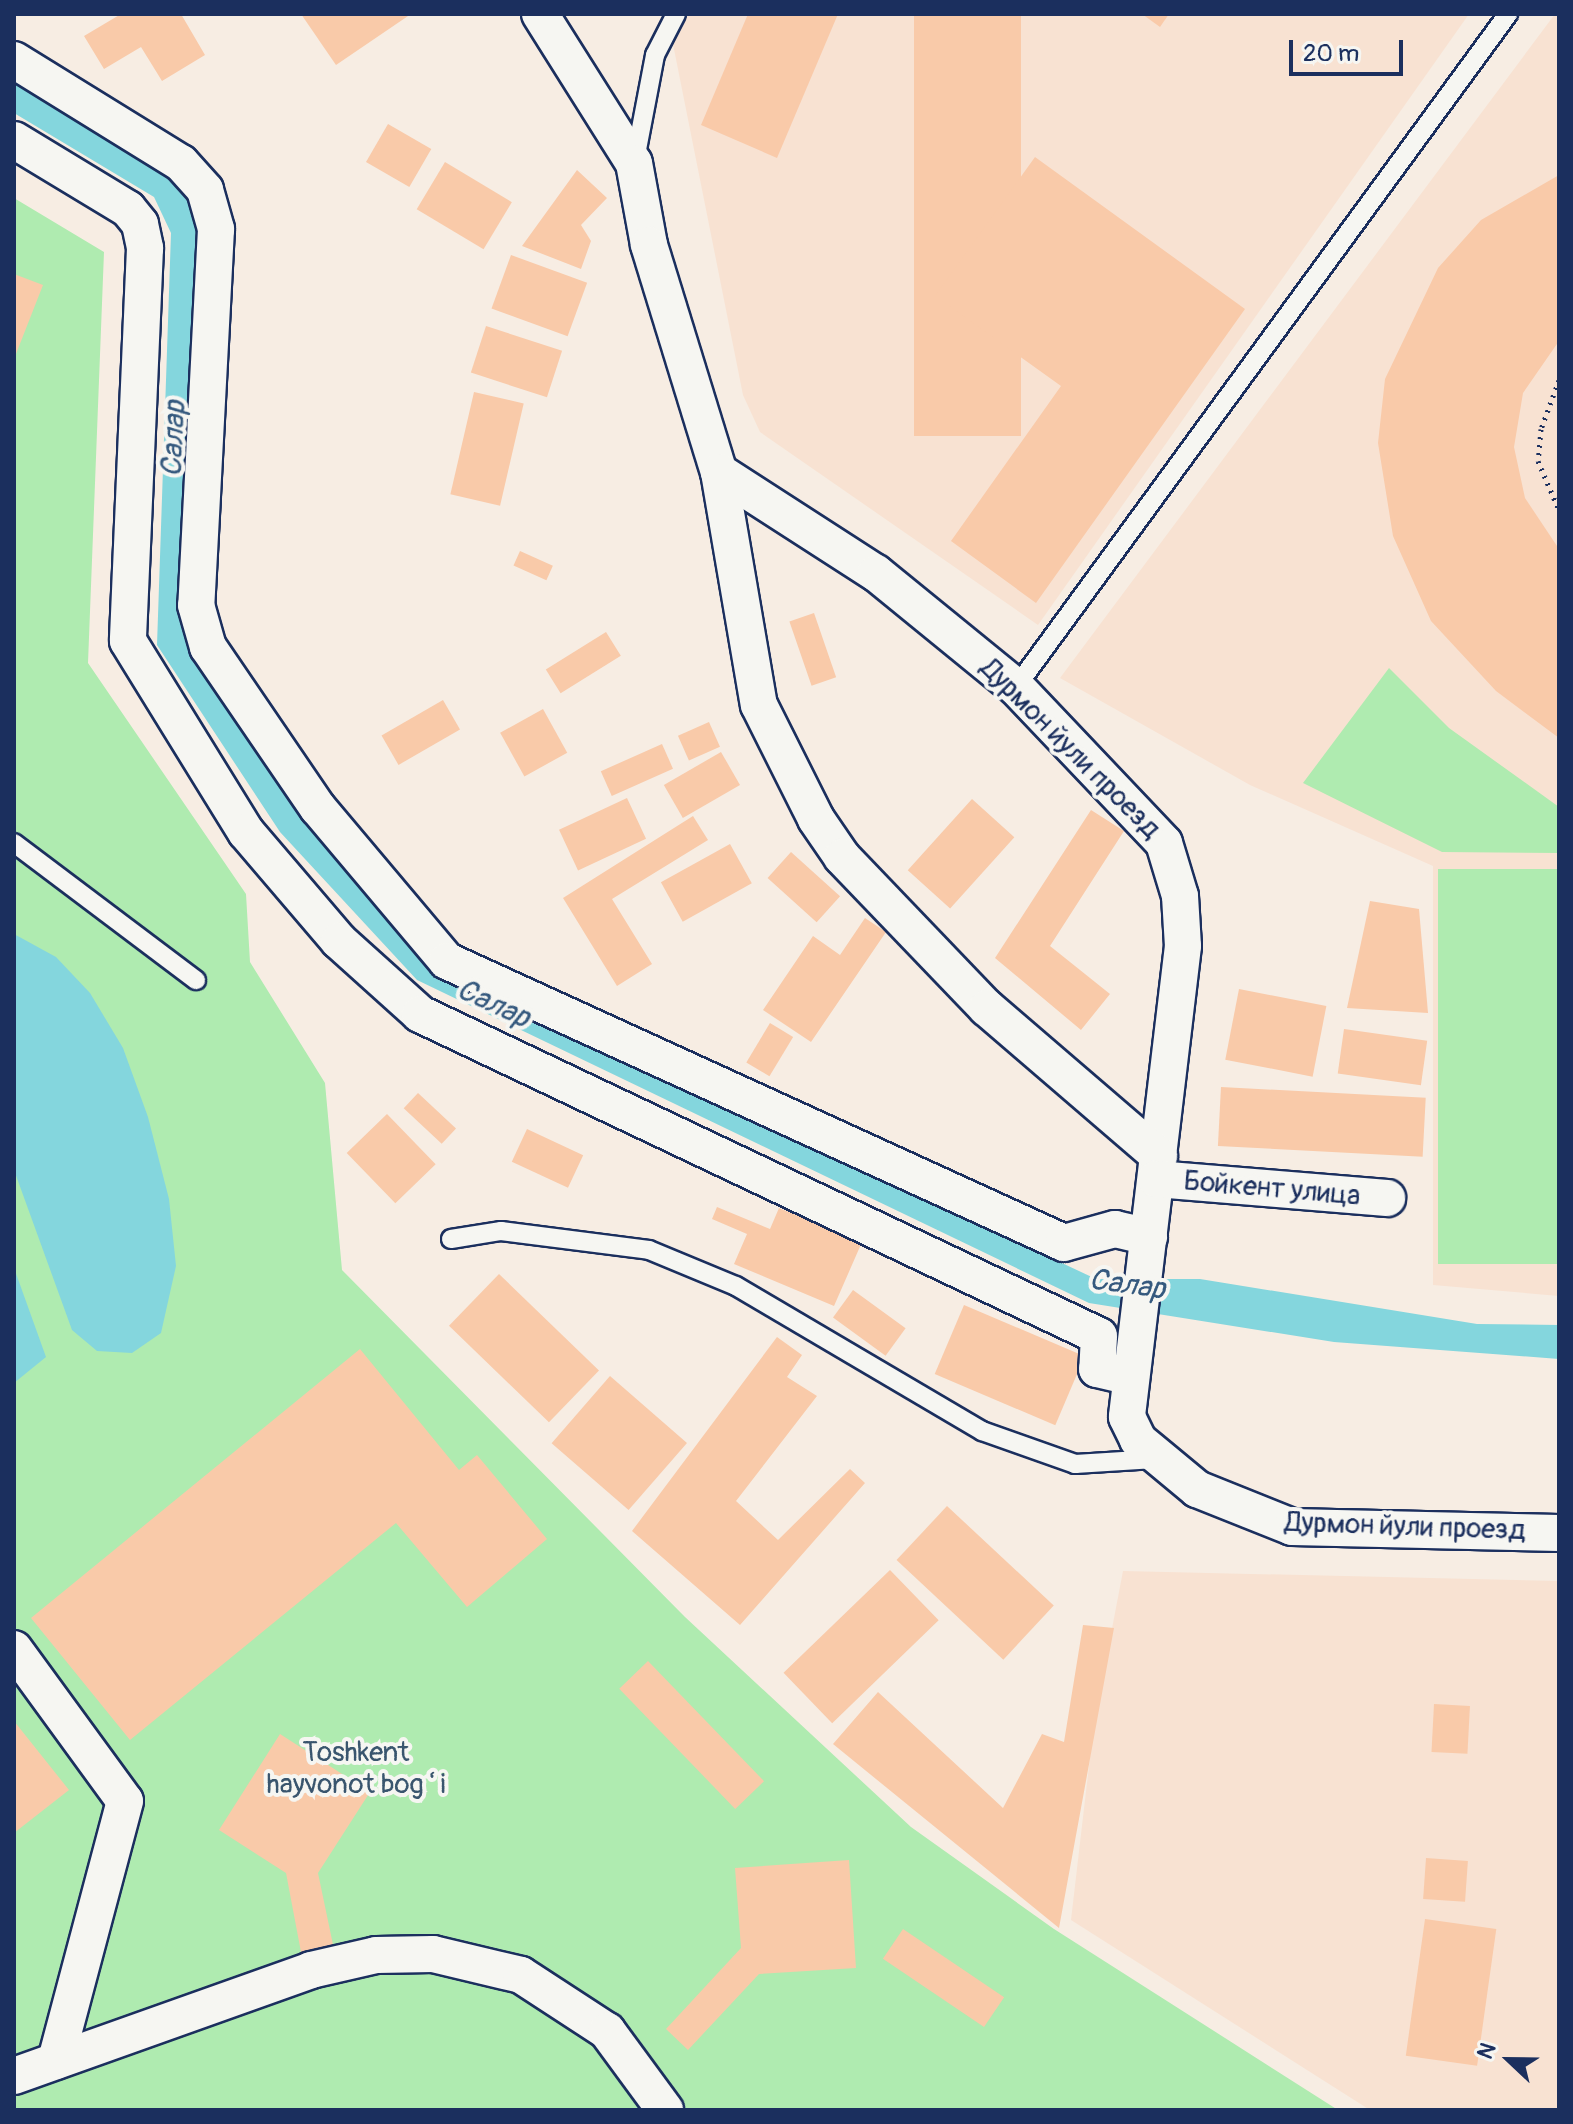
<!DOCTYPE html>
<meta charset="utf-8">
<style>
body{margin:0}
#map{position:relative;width:1573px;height:2124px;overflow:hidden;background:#f7ede3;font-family:Pangolin,sans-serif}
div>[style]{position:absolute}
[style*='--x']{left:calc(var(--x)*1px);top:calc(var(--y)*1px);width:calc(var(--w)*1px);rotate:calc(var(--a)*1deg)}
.built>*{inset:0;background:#f8e2d2}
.green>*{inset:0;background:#afebb0;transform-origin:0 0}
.water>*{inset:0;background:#84d6dd}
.building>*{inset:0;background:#f9caa9;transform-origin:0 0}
.path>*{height:5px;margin-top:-2.5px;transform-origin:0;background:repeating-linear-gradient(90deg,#1b2f5e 0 2px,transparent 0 8px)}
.roads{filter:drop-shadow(2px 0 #1b2f5e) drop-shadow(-2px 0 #1b2f5e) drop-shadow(0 2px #1b2f5e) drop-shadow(0 -2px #1b2f5e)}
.lane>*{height:18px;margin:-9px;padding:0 9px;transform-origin:9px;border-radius:9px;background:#f6f6f2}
.street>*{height:36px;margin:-18px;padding:0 18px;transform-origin:18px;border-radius:18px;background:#f6f6f2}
span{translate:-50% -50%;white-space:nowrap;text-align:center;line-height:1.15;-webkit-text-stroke:8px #f6f6f2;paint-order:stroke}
.street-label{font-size:28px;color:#1b2f5e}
.park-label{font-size:28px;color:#39556e}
.water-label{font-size:30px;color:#35597e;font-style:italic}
.frame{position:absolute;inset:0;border:16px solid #1b2f5e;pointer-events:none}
.north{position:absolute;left:1469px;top:2020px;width:80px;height:80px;-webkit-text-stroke:6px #f6f6f2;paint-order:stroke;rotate:292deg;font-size:22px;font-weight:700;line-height:32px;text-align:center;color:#1b2f5e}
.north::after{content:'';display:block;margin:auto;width:28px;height:36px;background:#1b2f5e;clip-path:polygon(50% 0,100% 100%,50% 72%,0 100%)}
.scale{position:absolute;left:1289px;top:40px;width:114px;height:36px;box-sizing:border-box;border:4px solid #1b2f5e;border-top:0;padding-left:10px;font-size:24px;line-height:28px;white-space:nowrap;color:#1b2f5e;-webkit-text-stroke:6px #f6f6f2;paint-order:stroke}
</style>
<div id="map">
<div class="built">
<div style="clip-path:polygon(667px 14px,1469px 14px,1038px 625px,760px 432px,743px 395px)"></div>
<div style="clip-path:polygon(1555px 14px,1559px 14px,1559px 1296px,1433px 1285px,1433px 866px,1250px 785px,1060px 678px)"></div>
<div style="clip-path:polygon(1123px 1571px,1559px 1581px,1559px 2110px,1370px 2110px,1071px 1920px,1094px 1723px)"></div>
</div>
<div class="green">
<div style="clip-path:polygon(14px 198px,104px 252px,88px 663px,246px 894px,250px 962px,325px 1083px,342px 1270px,685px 1617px,911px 1827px,1054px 1929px,1338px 2110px,14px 2110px)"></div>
<div style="clip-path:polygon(1389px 668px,1449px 728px,1559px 807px,1559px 853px,1442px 852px,1303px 783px)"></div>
<div style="left:1559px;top:869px;width:395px;height:121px;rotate:90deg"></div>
</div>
<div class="water">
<div style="clip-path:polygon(14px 82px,183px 185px,199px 228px,180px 621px,185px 639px,296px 808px,438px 970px,1096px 1279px,1200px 1279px,1477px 1324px,1559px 1325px,1559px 1359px,1334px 1342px,1089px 1303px,417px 980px,280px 832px,157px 645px,171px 233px,154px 197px,14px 113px)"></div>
<div style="clip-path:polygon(14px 934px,56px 957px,90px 993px,123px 1048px,148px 1117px,169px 1199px,176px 1266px,161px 1333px,132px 1353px,97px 1351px,72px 1330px,14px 1170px)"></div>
<div style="clip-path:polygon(14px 1268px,46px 1357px,14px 1383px)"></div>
</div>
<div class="building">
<div style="clip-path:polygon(121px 14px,181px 14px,205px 55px,162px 81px,141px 47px,104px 69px,84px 36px)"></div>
<div style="clip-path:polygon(301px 14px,411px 14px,336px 65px)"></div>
<div style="clip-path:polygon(748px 14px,838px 14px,777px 158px,701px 125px)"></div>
<div style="left:914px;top:14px;width:107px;height:422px"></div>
<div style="clip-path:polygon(1142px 14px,1169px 14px,1160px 27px)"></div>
<div style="left:388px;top:124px;width:50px;height:44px;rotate:30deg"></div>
<div style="clip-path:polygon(1035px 157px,1245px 309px,1036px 603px,951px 541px,1061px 386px,935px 296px)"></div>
<div style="left:445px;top:162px;width:78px;height:55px;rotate:31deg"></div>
<div style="clip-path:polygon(577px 170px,607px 198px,581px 225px,591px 241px,581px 269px,522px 246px)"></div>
<div style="clip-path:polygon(1559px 175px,1559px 341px,1523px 393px,1514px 447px,1525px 498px,1559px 549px,1559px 738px,1496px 691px,1431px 621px,1393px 536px,1378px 443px,1385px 379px,1438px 268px,1481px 220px)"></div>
<div style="left:511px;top:255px;width:81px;height:57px;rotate:20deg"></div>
<div style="clip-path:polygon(14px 274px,43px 285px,14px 359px)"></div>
<div style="left:486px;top:326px;width:80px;height:49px;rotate:18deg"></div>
<div style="left:474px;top:392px;width:51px;height:105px;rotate:13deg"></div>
<div style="left:520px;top:551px;width:36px;height:16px;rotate:24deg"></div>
<div style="left:814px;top:613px;width:68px;height:26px;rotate:71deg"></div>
<div style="left:606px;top:632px;width:28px;height:71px;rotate:58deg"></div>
<div style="left:443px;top:700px;width:34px;height:71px;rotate:60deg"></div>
<div style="left:543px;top:709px;width:50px;height:49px;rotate:61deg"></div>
<div style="left:709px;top:722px;width:27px;height:34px;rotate:66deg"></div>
<div style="left:662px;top:744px;width:27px;height:67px;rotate:66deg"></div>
<div style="left:721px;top:752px;width:38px;height:66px;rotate:60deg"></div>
<div style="left:627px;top:798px;width:45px;height:75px;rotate:65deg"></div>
<div style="left:972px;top:799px;width:57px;height:96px;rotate:42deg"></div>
<div style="clip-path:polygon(1091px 810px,1124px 831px,1050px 946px,1110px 994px,1081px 1030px,995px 958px)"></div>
<div style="clip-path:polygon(693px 816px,708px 840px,612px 899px,652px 964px,617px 986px,563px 898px)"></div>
<div style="left:730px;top:844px;width:45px;height:79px;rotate:61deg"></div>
<div style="left:791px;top:852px;width:66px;height:35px;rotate:42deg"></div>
<div style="clip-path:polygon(1370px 901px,1419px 909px,1428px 1013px,1347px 1008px)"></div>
<div style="clip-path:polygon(865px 918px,886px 932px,811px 1042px,763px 1010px,813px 936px,840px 955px)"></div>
<div style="left:1239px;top:989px;width:89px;height:72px;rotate:11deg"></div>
<div style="left:770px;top:1023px;width:27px;height:46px;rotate:31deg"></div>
<div style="left:1344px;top:1029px;width:84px;height:45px;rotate:8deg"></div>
<div style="left:1221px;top:1087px;width:205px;height:59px;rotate:3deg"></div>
<div style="left:418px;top:1093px;width:52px;height:21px;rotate:43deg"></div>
<div style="left:387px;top:1114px;width:70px;height:56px;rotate:46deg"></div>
<div style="left:527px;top:1129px;width:62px;height:36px;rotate:25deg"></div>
<div style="clip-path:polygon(717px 1207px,770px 1229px,779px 1208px,862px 1242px,834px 1306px,734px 1264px,747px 1234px,712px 1219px)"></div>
<div style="left:499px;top:1274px;width:139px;height:72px;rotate:44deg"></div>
<div style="left:853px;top:1290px;width:65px;height:34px;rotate:36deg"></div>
<div style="left:964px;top:1305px;width:131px;height:75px;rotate:23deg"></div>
<div style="clip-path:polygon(777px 1337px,802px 1355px,787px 1377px,817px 1396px,736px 1501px,778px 1540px,850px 1469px,865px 1483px,740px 1625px,632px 1531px)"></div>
<div style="clip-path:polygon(360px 1349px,459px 1470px,477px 1455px,547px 1539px,467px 1607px,396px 1523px,130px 1740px,31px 1618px)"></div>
<div style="left:610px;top:1376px;width:102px;height:89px;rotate:41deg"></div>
<div style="left:947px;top:1506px;width:146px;height:74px;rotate:43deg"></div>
<div style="left:890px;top:1570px;width:70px;height:148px;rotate:46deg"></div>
<div style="clip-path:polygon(1083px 1625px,1114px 1628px,1059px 1928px,833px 1744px,878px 1692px,1003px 1808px,1042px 1734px,1064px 1742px)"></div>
<div style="left:648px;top:1661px;width:167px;height:40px;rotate:46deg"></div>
<div style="left:1434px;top:1704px;width:36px;height:48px;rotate:3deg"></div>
<div style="clip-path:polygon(14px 1721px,69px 1790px,14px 1833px)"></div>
<div style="clip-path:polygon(280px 1734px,370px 1792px,318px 1873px,336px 1959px,304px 1968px,286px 1873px,219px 1830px)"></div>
<div style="left:1426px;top:1858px;width:42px;height:41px;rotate:4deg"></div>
<div style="clip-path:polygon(849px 1860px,856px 1968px,759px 1974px,688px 2050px,666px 2029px,741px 1948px,735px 1868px)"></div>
<div style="left:1425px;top:1919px;width:72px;height:138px;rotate:8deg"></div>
<div style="left:903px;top:1929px;width:122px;height:36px;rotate:34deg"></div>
</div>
<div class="path">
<div style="--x:1559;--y:380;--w:52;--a:110.2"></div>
<div style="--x:1541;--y:429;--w:32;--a:95"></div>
<div style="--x:1538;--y:461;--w:53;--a:66.8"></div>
</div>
<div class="roads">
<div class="lane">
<div style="--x:635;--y:160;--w:107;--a:-79.2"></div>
<div style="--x:655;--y:55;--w:46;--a:-62.9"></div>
<div style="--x:1016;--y:687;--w:834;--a:-53.83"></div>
<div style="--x:14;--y:843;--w:228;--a:37"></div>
<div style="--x:451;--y:1239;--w:51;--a:-9.1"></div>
<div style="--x:501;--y:1231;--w:149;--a:7.3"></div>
<div style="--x:649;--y:1250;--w:94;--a:22.5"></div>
<div style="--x:736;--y:1286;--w:286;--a:30.5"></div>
<div style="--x:982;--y:1431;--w:99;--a:19.5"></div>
<div style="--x:1075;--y:1464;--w:80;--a:-3.6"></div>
</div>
<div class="street">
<div style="--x:540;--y:14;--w:176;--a:57.8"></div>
<div style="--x:634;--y:163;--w:83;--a:79.6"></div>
<div style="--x:649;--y:245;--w:238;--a:72.9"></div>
<div style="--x:719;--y:472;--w:187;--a:32.8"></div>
<div style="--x:876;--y:573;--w:181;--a:39.2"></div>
<div style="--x:1016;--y:687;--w:215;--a:46.5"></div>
<div style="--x:1164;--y:843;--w:55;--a:73.2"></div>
<div style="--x:1180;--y:896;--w:50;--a:86.6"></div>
<div style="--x:1183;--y:946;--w:474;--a:96.8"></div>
<div style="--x:1127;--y:1417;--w:25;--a:64"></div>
<div style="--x:1138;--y:1440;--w:77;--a:39.7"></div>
<div style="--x:1197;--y:1489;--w:102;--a:21.8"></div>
<div style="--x:1292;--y:1527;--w:267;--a:1.3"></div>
<div style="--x:14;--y:60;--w:196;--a:31.7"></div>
<div style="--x:181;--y:163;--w:36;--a:48"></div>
<div style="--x:205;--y:190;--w:41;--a:74.2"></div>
<div style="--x:216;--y:229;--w:377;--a:93"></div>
<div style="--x:196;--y:605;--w:44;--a:74.1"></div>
<div style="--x:208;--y:647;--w:195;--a:55.7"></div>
<div style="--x:318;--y:808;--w:200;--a:49.9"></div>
<div style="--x:447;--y:961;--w:678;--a:24.56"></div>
<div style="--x:1064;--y:1243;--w:53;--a:-15.4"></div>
<div style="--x:1115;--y:1229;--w:35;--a:13"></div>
<div style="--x:14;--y:140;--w:133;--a:31.2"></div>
<div style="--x:128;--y:209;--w:19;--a:51"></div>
<div style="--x:140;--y:224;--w:25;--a:78"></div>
<div style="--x:145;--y:248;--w:393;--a:92.5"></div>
<div style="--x:128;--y:641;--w:225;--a:58.3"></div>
<div style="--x:246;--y:832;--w:143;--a:49.5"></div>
<div style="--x:339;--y:941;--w:109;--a:42"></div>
<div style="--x:420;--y:1014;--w:751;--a:25.37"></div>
<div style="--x:1099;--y:1336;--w:33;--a:93"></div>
<div style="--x:1097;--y:1369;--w:35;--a:13"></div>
<div style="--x:719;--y:472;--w:236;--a:80.3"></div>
<div style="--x:759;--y:705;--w:127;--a:63.4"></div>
<div style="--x:816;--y:819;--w:46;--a:55.6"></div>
<div style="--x:842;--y:857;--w:209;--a:46.2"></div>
<div style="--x:987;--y:1008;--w:227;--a:40.7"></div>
<div style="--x:1156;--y:1179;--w:232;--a:4.7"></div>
<div style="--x:14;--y:1649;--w:188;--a:53.9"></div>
<div style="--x:125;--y:1801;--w:269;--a:104.9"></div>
<div style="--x:14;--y:2076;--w:315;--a:-19.6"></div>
<div style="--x:311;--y:1970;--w:67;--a:-13"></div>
<div style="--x:376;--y:1955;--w:57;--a:-1"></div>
<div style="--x:433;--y:1954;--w:90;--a:13.4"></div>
<div style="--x:521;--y:1975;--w:103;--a:33.1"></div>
<div style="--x:607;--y:2031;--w:98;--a:53.7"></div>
</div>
</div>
<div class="street-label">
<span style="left:1070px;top:749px;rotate:45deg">Дурмон йули проезд</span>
<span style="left:1272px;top:1189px;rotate:5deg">Бойкент улица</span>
<span style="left:1405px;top:1527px;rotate:2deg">Дурмон йули проезд</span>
</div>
<div class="park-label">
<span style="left:356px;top:1769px">Toshkent<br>hayvonot bogʻi</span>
</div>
<div class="water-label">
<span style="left:174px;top:439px;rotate:-87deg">Салар</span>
<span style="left:493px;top:1004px;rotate:25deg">Салар</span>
<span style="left:1127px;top:1285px;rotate:8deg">Салар</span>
</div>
<div class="frame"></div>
<div class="north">N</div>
<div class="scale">20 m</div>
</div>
